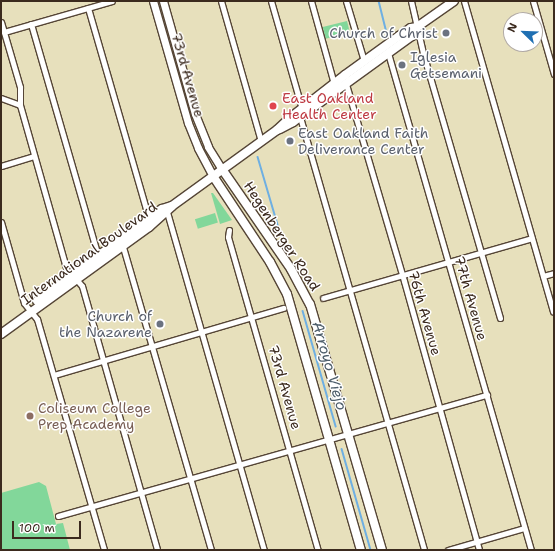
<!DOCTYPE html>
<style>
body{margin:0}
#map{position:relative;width:555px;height:551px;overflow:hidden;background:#e7e0bc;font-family:"Shantell Sans",sans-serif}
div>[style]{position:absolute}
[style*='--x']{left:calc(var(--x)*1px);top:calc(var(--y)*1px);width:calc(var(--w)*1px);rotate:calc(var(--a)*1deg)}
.green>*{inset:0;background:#82d79a;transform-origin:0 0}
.stream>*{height:1.5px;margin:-0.75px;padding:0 0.75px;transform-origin:0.75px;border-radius:0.75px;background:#6eafe2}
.roads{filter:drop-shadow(1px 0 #554536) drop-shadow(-1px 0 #554536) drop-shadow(0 1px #554536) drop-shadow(0 -1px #554536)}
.minor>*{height:5px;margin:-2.5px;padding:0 2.5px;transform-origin:2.5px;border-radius:2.5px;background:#fff}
.secondary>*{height:7px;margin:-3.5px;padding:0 3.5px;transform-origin:3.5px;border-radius:3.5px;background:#fff}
.primary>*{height:8px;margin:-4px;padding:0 4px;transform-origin:4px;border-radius:4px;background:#fff}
.dots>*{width:11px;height:11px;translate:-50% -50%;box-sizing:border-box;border:2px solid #fff;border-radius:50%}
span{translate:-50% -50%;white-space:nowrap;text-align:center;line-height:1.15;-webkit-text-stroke:3px #fff;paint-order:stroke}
.worship-label{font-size:14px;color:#5b616d}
.right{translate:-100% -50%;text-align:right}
.left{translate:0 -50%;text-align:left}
.street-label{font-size:14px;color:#3b2a1e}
.health-label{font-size:14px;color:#be3a42}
.education-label{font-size:14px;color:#785e54}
.water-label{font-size:15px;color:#4f5f6c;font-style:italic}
.frame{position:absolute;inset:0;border:2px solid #3b2a1e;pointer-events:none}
.north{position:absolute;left:503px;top:12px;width:40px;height:40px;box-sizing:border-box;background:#fff;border:1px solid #b1aaa5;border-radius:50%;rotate:293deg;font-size:11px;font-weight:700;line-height:16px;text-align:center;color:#3b2a1e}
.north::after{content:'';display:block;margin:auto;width:14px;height:18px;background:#1f6fb2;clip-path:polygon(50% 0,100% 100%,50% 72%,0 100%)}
.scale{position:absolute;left:12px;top:521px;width:69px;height:18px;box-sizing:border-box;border:2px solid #3b2a1e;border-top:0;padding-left:5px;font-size:12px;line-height:14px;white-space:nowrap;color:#3b2a1e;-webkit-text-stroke:3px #fff;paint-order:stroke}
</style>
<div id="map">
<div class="green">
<div style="left:347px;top:21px;width:12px;height:25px;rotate:76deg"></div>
<div style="clip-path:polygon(211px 193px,213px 193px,232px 220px,220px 224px)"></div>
<div style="left:215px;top:213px;width:10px;height:21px;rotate:73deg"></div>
<div style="clip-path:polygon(39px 482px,46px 486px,56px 524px,63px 523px,70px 550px,1px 550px,1px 493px)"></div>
</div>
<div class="stream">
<div style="--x:379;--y:1;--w:36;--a:76"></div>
<div style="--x:258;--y:157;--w:81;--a:73.6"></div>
<div style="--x:303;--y:311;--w:120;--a:74"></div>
<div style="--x:342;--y:449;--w:105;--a:74"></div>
</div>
<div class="roads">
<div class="minor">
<div style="--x:221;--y:1;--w:146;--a:74.1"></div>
<div style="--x:271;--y:1;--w:112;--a:74"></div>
<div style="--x:311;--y:1;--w:86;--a:74.5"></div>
<div style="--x:346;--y:1;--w:63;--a:73.3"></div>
<div style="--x:411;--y:1;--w:53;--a:77"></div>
<div style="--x:423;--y:53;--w:276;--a:73.8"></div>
<div style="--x:464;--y:1;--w:323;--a:74"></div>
<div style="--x:533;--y:1;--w:76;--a:74"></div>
<div style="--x:88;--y:8;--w:220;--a:73.9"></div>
<div style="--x:1;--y:22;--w:68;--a:73.7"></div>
<div style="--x:20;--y:87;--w:18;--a:90"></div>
<div style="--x:20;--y:105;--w:173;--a:74.2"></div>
<div style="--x:67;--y:271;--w:6;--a:51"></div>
<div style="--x:31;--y:24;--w:241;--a:73.9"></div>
<div style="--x:4;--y:32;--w:112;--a:-16"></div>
<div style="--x:388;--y:53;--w:517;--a:73.95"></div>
<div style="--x:346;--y:84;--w:205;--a:73.6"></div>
<div style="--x:404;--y:281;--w:279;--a:74.4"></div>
<div style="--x:1;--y:98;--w:20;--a:20"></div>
<div style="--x:300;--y:117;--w:450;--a:74"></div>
<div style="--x:1;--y:166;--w:34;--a:-17"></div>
<div style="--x:167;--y:212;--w:352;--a:74"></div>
<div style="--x:1;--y:222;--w:84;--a:74.1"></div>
<div style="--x:24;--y:303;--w:21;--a:51"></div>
<div style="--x:37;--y:319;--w:241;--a:73.8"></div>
<div style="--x:229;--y:230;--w:7;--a:98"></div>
<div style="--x:228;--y:237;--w:326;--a:74"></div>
<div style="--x:123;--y:247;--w:316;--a:73.8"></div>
<div style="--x:543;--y:276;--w:11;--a:-15"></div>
<div style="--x:76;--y:279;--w:9;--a:49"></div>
<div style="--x:82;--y:286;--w:274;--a:74.1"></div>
<div style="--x:323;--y:298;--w:217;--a:-16"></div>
<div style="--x:54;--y:375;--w:239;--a:-16.3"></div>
<div style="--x:58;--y:516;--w:446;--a:-15.8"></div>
<div style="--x:448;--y:550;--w:79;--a:-16.1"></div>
</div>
<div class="secondary">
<div style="--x:153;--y:1;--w:127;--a:74"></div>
<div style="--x:188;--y:123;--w:27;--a:68"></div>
<div style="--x:198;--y:148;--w:32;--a:62"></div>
<div style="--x:163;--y:1;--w:117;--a:74.2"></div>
<div style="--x:195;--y:114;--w:35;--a:68"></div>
<div style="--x:208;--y:147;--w:26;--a:58"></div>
</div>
<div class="primary">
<div style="--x:280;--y:129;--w:15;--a:-28"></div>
<div style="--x:293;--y:122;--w:147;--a:-35.9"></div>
<div style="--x:412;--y:36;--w:10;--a:-61"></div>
<div style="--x:222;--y:169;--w:121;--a:55.4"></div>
<div style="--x:291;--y:269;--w:40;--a:62"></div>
<div style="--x:310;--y:304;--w:256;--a:73.7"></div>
<div style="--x:213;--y:176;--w:103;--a:56.5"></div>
<div style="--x:270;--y:262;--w:36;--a:62"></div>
<div style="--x:287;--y:294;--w:266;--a:73.9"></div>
<div style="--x:37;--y:301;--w:155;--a:-36.4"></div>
<div style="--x:162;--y:209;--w:9;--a:-18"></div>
<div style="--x:1;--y:334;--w:183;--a:-35.9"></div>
<div style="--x:149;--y:227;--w:31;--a:-42"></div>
<div style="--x:172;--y:206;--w:130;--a:-35.9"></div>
<div style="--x:277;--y:130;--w:18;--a:-43"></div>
<div style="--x:290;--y:118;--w:70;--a:-38"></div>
<div style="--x:345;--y:75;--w:67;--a:-35.8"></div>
<div style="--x:399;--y:36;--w:14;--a:-34"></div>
<div style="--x:411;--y:28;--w:6;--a:-9"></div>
<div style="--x:417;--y:27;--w:45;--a:-35.1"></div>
</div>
</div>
<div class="dots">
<div style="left:446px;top:33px;background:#6b7280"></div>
<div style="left:402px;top:65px;background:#6b7280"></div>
<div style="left:273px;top:106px;background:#e0444e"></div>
<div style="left:290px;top:141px;background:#6b7280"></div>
<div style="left:160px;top:324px;background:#6b7280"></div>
<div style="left:30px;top:416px;background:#8d6e63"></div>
</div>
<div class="worship-label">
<span class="right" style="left:438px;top:33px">Church of Christ</span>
<span class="left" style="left:410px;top:65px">Iglesia<br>Getsemani</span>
<span class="left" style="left:298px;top:141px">East Oakland Faith<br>Deliverance Center</span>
<span class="right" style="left:152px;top:324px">Church of<br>the Nazarene</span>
</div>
<div class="street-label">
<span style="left:188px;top:75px;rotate:74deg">73rd Avenue</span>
<span style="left:282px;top:236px;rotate:57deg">Hegenberger Road</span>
<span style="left:89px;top:253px;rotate:-36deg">International Boulevard</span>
<span style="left:471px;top:298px;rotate:74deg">77th Avenue</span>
<span style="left:425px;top:313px;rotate:74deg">76th Avenue</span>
<span style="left:285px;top:387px;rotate:74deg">73rd Avenue</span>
</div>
<div class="health-label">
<span class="left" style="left:282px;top:106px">East Oakland<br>Health Center</span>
</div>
<div class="education-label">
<span class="left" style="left:38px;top:416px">Coliseum College<br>Prep Academy</span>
</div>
<div class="water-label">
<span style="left:329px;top:366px;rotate:74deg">Arroyo Viejo</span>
</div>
<div class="frame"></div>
<div class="north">N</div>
<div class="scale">100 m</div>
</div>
